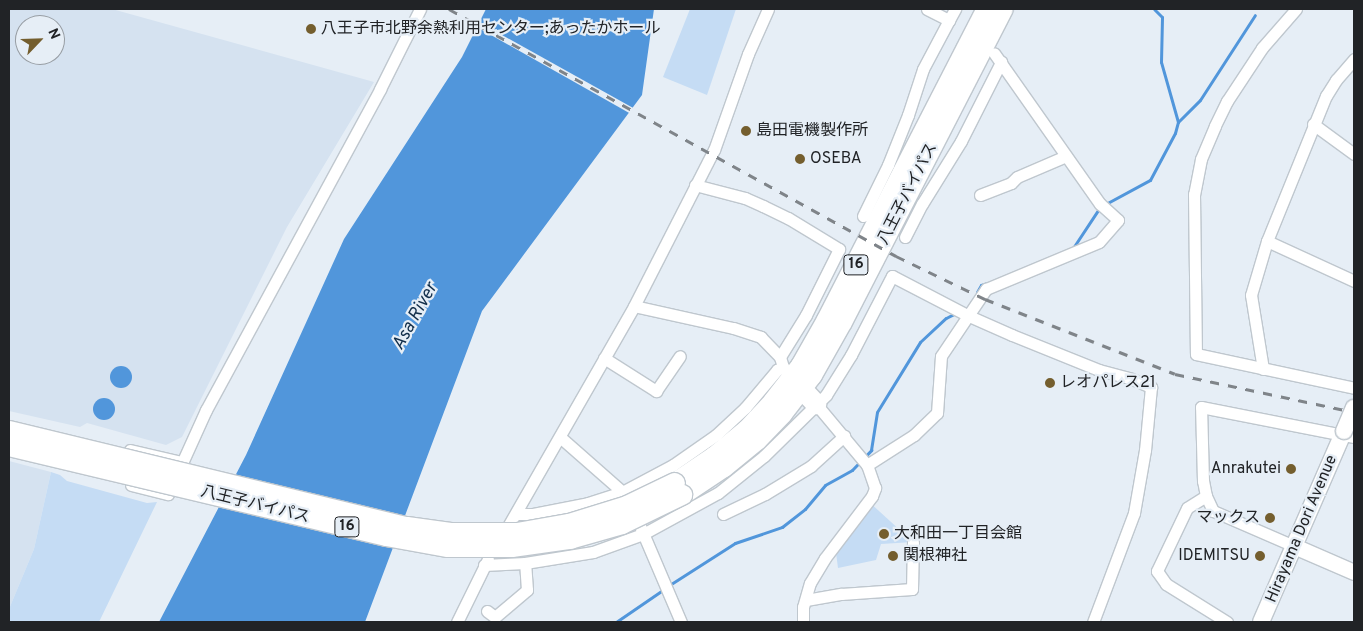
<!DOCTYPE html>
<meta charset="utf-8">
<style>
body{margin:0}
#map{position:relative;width:1363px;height:631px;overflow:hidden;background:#e6eef6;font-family:Overpass,"Noto Sans JP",sans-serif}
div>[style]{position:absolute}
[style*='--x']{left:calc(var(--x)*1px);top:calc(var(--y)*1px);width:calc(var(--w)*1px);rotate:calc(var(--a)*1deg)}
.built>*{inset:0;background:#d5e2f0}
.green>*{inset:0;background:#c5dcf4}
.water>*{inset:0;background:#5196db}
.round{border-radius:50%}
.pier>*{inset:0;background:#e6eef6}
.stream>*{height:3px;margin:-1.5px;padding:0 1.5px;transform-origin:1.5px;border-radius:1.5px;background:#5196db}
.roads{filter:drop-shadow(1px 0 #bfc7ce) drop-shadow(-1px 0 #bfc7ce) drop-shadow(0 1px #bfc7ce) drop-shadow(0 -1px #bfc7ce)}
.minor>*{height:11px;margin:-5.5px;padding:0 5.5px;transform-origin:5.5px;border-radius:5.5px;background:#fff}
.tertiary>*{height:15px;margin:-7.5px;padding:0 7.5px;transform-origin:7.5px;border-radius:7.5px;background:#fff}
.secondary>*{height:16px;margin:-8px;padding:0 8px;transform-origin:8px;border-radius:8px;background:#fff}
.trunk>*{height:20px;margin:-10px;padding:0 10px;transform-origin:10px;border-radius:10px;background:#fff}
.rail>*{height:3px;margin-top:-1.5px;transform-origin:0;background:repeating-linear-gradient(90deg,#7f8489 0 9px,transparent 0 18px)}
.bridges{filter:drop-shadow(1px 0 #bfc7ce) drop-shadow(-1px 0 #bfc7ce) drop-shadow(0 1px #bfc7ce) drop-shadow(0 -1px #bfc7ce)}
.secondary-bridge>*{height:16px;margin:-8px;padding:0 8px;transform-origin:8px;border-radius:8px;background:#fff}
.trunk-bridge>*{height:20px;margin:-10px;padding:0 10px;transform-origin:10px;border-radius:10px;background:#fff}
.dots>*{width:14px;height:14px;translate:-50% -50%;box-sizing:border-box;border:2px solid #e6eef6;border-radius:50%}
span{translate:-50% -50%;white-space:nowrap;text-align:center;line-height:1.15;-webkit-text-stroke:4.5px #e6eef6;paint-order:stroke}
.shield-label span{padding:1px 4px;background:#e6eef6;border:1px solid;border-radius:4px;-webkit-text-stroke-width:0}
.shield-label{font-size:15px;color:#212326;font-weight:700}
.poi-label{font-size:16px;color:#212326}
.left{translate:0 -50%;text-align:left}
.right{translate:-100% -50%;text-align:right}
.street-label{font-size:16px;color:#212326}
.water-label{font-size:18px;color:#112e4a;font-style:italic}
.frame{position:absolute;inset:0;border:10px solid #212326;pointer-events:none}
.north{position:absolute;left:15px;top:15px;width:50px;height:50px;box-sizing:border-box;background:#e6eef6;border:1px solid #979da3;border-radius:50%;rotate:66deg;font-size:14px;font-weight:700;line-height:20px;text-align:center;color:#212326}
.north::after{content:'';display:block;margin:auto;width:18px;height:22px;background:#745e2e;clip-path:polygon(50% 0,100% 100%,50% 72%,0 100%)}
</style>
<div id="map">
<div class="built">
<div style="clip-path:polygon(evenodd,9px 9px,112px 9px,374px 82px,287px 227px,182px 437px,166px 445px,87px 423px,80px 427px,9px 411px,9px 9px,25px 25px,55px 25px,55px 55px,25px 55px,25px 25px)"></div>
<div style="clip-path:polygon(9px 461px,51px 472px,34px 549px,9px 609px)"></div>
</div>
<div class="green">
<div style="clip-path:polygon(690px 9px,736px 9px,707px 95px,663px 77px)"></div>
<div style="clip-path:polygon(51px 472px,60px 475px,67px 481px,147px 503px,157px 502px,99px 622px,9px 622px,9px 609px,34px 549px)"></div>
<div style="clip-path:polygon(868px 501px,913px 542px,881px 544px,876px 560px,838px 568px,835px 545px)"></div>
</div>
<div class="water">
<div style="clip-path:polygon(486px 9px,654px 9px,642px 95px,482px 311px,365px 622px,159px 622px,246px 455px,344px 239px,462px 57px)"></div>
<div class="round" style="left:110px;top:366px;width:22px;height:22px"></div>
<div class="round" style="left:93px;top:398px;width:22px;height:22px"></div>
</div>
<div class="pier">
<div style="clip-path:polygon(477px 21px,635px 109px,631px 114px,475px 26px)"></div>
</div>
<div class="stream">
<div style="--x:1178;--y:122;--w:31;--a:-45"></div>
<div style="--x:1200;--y:100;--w:101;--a:-57.1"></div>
<div style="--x:1073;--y:248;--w:49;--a:-56.6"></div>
<div style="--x:1100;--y:207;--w:57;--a:-28.4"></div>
<div style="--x:1150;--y:180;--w:53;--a:-62"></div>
<div style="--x:1175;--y:133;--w:11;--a:-75"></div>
<div style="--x:1178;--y:122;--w:62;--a:-105.8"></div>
<div style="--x:1161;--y:62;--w:45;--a:-88.7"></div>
<div style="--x:1162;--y:17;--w:11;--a:-135"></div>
<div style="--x:977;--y:292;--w:8;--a:-60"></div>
<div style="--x:981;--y:285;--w:6;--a:-18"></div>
<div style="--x:671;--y:584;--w:76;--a:-32.6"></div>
<div style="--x:735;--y:543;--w:50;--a:-18.8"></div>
<div style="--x:782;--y:527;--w:29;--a:-38"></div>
<div style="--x:805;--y:509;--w:31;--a:-50"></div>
<div style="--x:825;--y:485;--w:31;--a:-29"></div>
<div style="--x:852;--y:470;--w:28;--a:-46"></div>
<div style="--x:871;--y:450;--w:38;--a:-81"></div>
<div style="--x:877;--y:412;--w:82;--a:-58.4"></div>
<div style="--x:920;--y:342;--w:35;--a:-43"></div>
<div style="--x:946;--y:318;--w:9;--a:-27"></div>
<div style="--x:616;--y:622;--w:58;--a:-34.5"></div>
</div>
<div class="roads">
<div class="minor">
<div style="--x:927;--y:9;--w:25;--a:27"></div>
<div style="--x:949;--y:20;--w:13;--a:-61"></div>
<div style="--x:1296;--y:9;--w:52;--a:131.1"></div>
<div style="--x:1262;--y:48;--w:64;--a:123.4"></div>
<div style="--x:1227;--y:101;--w:28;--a:116"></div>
<div style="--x:1215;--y:126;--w:36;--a:113"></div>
<div style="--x:1201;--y:159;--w:36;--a:101"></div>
<div style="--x:1194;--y:194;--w:160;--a:89.3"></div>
<div style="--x:1196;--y:354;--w:162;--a:12.1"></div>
<div style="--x:1313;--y:124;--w:51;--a:36.2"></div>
<div style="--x:695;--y:185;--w:52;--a:14.6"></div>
<div style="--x:745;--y:198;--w:20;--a:24"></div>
<div style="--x:763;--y:206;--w:28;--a:26"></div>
<div style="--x:788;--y:218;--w:60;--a:31.3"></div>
<div style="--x:839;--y:249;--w:74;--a:116.6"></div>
<div style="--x:806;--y:315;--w:49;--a:121.8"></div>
<div style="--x:980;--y:195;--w:33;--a:-21"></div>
<div style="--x:1011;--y:183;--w:8;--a:-45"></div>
<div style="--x:1017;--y:177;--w:53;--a:-23.2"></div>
<div style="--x:863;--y:216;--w:57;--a:-63.9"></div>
<div style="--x:888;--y:165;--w:54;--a:-68.2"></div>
<div style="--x:908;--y:115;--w:48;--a:-71.9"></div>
<div style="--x:923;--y:69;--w:55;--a:-62"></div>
<div style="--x:905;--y:237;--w:37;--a:-63"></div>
<div style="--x:922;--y:204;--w:74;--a:-58.2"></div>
<div style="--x:961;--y:141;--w:89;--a:-63.1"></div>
<div style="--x:1267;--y:241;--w:96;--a:24.7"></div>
<div style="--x:604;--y:358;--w:62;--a:32.4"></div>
<div style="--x:656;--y:391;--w:42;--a:-55.6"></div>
<div style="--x:1263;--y:369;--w:75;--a:-99.2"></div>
<div style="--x:1251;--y:295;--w:56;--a:-73.5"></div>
<div style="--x:1267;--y:241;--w:157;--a:-67.9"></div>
<div style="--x:1326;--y:96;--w:19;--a:-58"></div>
<div style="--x:1336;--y:80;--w:28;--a:-49"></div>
<div style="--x:560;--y:437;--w:88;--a:41.3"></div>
<div style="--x:130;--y:450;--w:52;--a:13.2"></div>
<div style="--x:867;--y:465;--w:56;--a:-32.6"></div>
<div style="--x:914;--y:435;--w:32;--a:-44"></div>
<div style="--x:937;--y:413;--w:57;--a:-86"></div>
<div style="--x:941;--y:356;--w:81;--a:-56.1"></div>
<div style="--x:986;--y:289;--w:122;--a:-22.6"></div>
<div style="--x:1099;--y:242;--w:29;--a:-49"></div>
<div style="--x:1118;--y:220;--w:24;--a:-138"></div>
<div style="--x:1100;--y:204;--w:184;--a:-125.1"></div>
<div style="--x:131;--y:485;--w:38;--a:14"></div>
<div style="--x:168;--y:494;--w:92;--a:-65.7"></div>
<div style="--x:206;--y:410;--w:365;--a:-61.5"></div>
<div style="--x:380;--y:89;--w:89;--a:-63.4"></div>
<div style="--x:1206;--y:496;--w:22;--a:148"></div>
<div style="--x:1187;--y:508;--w:70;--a:115.5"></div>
<div style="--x:1157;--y:571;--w:16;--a:55"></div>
<div style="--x:1166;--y:584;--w:72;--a:31.9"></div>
<div style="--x:634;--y:512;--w:120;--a:66.9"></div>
<div style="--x:516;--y:514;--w:17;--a:0"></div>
<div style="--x:533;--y:514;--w:56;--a:-11.3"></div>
<div style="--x:588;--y:503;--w:36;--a:-18"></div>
<div style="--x:622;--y:492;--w:58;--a:-27.9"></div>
<div style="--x:673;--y:465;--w:52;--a:-34.9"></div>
<div style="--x:716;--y:435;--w:40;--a:-43"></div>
<div style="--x:745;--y:408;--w:50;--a:-49.9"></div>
<div style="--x:777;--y:370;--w:7;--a:-27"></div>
<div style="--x:783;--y:367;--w:10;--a:-107"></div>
<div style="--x:780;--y:357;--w:28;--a:-134"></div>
<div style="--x:761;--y:337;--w:29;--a:-162"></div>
<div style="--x:733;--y:328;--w:101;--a:-167.5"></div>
<div style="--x:723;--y:514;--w:47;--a:-25.5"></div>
<div style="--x:765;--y:494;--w:54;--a:-31.3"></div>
<div style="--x:811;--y:466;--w:45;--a:-42.3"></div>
<div style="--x:503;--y:535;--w:264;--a:-60.2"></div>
<div style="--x:634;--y:306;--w:175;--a:-62.9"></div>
<div style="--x:714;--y:150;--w:102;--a:-70.5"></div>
<div style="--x:748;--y:54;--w:49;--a:-66"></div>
<div style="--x:1294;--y:546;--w:88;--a:-156.6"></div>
<div style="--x:1213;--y:511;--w:17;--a:-115"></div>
<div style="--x:1206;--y:496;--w:15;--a:-101"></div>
<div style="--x:1203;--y:481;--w:74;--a:-91.5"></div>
<div style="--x:1201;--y:407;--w:156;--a:11.1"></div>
<div style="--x:484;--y:565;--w:41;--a:-2.8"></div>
<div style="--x:525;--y:563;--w:69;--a:-9.2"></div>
<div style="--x:593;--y:552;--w:53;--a:-19.8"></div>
<div style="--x:643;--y:534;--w:85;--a:-28.7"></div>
<div style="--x:718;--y:493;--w:59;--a:-38.8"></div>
<div style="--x:764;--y:456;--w:87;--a:-44.5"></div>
<div style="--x:826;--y:395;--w:47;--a:-58"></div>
<div style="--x:851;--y:355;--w:89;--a:-62.6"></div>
<div style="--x:892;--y:276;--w:87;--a:27.5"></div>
<div style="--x:969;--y:316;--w:47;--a:23.8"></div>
<div style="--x:1012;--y:335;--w:94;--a:21.9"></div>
<div style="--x:1099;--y:370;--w:34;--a:15"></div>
<div style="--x:1132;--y:379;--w:21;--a:23"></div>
<div style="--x:1151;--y:387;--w:63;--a:95.4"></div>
<div style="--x:1145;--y:450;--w:64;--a:99.9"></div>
<div style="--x:1134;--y:513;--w:116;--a:110.6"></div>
<div style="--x:806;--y:600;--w:36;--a:-10"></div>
<div style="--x:841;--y:594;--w:71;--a:-4"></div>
<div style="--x:912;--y:589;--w:47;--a:-88.8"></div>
<div style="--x:487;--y:611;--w:10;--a:37"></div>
<div style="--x:495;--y:617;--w:42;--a:-40.2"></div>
<div style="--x:527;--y:590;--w:27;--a:-94"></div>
<div style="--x:457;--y:622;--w:70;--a:-63.8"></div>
<div style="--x:803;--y:622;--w:15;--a:-90"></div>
<div style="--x:803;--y:607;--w:25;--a:-74"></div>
<div style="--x:810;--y:583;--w:29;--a:-59"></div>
<div style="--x:825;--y:558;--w:78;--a:-52.8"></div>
<div style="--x:872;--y:496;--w:9;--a:-69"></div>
<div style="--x:875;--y:488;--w:24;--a:-109"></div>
<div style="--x:867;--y:465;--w:80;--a:-129.9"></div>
</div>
<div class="tertiary">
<div style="--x:1294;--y:546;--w:65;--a:23.4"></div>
</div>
<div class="secondary">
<div style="--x:1261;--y:622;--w:208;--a:-66.5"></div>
</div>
<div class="trunk">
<div style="--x:802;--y:389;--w:21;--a:47"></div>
<div style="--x:675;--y:483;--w:47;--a:-33.7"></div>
<div style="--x:714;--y:457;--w:43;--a:-39.3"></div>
<div style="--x:747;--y:430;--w:38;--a:-47"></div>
<div style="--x:773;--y:402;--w:46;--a:-52.1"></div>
<div style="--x:801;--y:366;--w:53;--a:-60.5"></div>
<div style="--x:827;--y:320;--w:350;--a:-62.8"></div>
<div style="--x:682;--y:495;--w:50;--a:-33.7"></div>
<div style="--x:724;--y:467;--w:43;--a:-39.3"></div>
<div style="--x:757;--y:440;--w:36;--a:-46"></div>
<div style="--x:782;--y:414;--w:49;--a:-52.4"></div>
<div style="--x:812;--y:375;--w:61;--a:-60.5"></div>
<div style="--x:842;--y:322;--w:352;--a:-62.8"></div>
</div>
</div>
<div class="rail">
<div style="--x:449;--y:9;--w:511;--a:28.92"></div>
<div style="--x:896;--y:256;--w:99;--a:25.8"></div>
<div style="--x:985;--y:299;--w:204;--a:21.5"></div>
<div style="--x:1175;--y:374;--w:183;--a:12"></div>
</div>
<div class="bridges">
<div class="secondary-bridge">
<div style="--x:1344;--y:431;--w:25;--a:-67"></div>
</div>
<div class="trunk-bridge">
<div style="--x:9;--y:431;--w:409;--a:13.6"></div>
<div style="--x:407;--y:527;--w:44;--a:7.8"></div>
<div style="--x:451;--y:533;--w:66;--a:0"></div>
<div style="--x:517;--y:533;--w:53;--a:-9.8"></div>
<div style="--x:569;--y:524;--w:61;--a:-17.2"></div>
<div style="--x:627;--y:506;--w:53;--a:-25.6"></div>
<div style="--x:9;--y:446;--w:388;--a:13.4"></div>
<div style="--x:386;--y:536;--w:63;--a:10.1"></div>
<div style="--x:448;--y:547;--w:64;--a:0"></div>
<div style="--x:512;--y:547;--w:59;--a:-7.9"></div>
<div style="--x:570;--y:539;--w:54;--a:-16.1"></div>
<div style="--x:622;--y:524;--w:67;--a:-25.8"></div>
</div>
</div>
<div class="dots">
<div style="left:311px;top:29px;background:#745e2e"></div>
<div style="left:746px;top:131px;background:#745e2e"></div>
<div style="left:800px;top:159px;background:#745e2e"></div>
<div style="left:1050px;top:383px;background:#745e2e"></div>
<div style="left:1291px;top:469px;background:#745e2e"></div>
<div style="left:1270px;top:518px;background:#745e2e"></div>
<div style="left:884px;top:534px;background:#745e2e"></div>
<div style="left:893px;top:556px;background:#745e2e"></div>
<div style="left:1260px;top:556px;background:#745e2e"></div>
</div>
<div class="shield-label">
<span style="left:856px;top:265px">16</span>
<span style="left:347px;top:527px">16</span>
</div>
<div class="poi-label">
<span class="left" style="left:321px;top:29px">八王子市北野余熱利用センター;あったかホール</span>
<span class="left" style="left:756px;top:131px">島田電機製作所</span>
<span class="left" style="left:810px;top:159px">OSEBA</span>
<span class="left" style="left:1060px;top:383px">レオパレス21</span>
<span class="right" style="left:1281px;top:469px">Anrakutei</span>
<span class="right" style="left:1260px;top:518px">マックス</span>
<span class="left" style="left:894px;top:534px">大和田一丁目会館</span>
<span class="left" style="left:903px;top:556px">関根神社</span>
<span class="right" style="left:1250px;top:556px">IDEMITSU</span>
</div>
<div class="street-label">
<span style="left:908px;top:194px;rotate:-63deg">八王子バイパス</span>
<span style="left:255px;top:505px;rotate:14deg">八王子バイパス</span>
<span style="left:1302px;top:529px;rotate:-67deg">Hirayama Dori Avenue</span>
</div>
<div class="water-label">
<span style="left:416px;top:317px;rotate:-61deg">Asa River</span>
</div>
<div class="frame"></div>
<div class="north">N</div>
</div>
